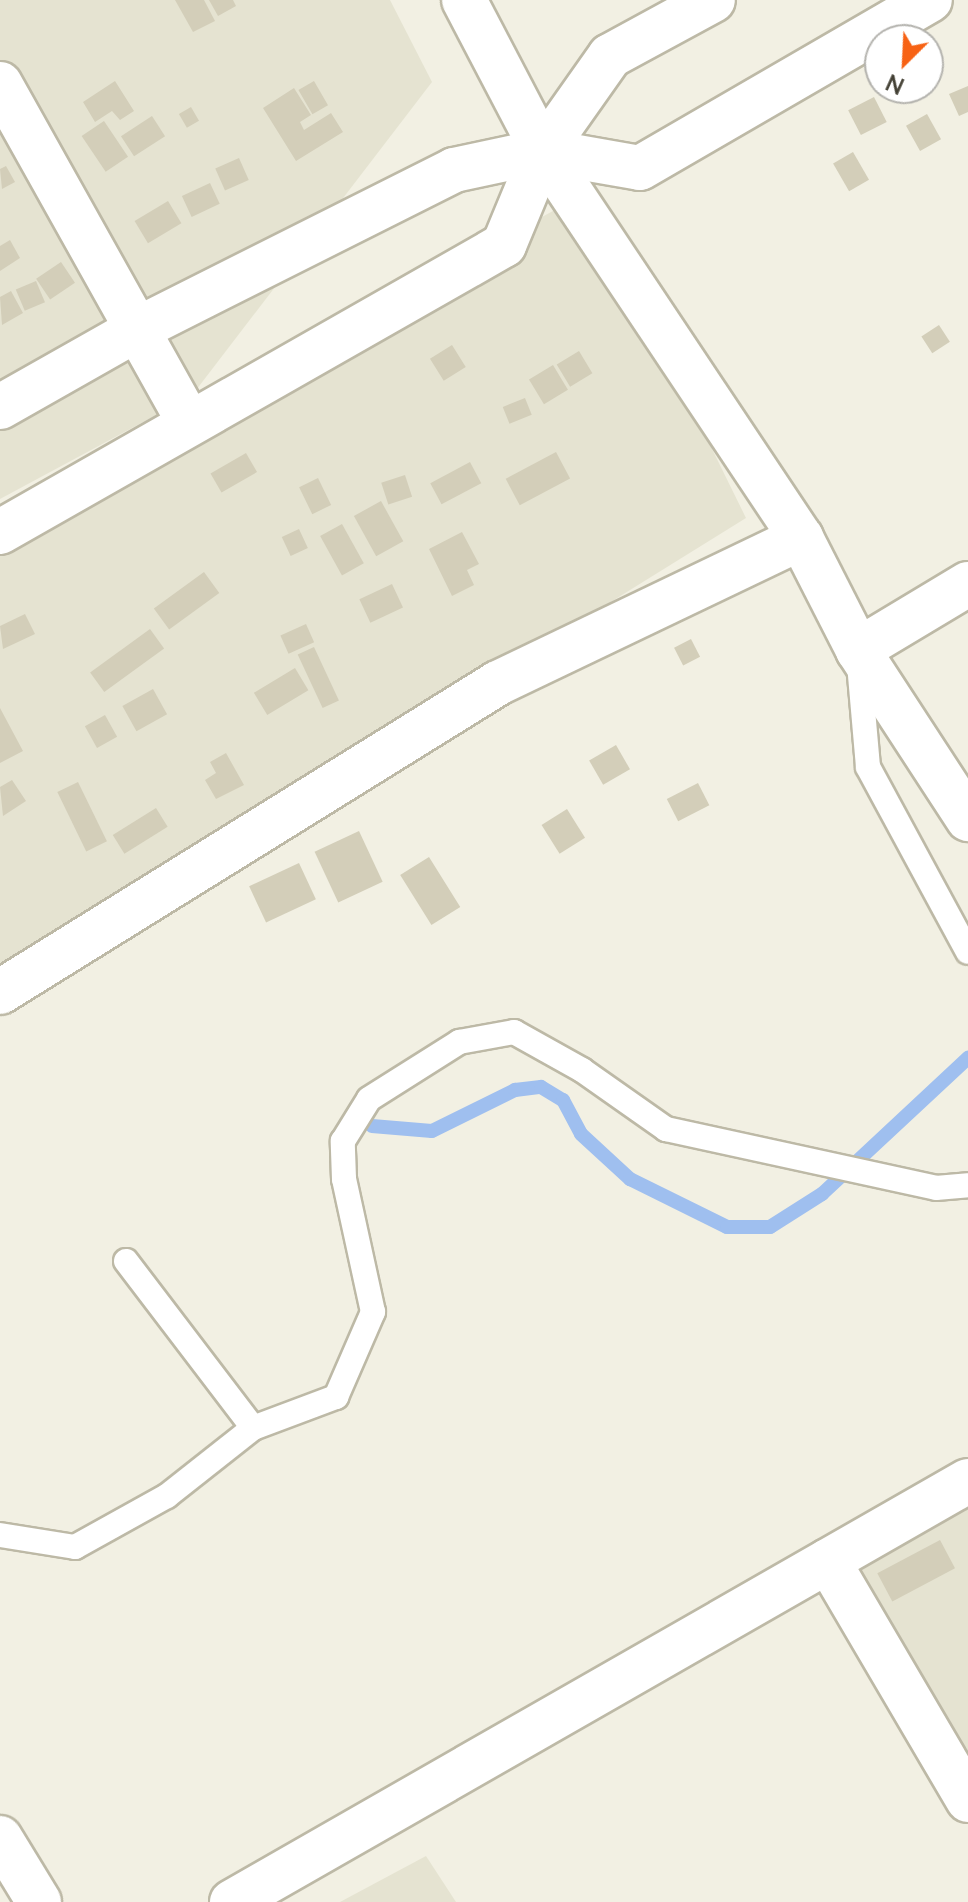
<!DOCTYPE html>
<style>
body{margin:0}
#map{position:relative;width:968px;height:1902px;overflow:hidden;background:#f2f0e3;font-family:Lato,sans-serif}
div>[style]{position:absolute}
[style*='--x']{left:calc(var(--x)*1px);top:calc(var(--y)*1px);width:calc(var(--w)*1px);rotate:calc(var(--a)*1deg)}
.residential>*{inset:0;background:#e5e3d1}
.stream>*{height:14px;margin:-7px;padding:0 7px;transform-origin:7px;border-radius:7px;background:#9fbfef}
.building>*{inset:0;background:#d3ceb9;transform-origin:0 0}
.roads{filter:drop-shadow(2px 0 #bdb9a6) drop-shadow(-2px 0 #bdb9a6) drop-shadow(0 2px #bdb9a6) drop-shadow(0 -2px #bdb9a6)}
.lane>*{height:24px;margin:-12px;padding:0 12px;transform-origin:12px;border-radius:12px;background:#fff}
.street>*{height:44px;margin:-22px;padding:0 22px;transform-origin:22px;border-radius:22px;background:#fff}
span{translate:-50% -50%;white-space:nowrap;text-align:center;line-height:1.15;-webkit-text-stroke:6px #fff;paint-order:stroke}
.north{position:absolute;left:864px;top:24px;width:80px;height:80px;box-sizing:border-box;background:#fff;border:2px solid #b4b3ae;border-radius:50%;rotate:204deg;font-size:22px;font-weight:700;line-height:32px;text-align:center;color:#434034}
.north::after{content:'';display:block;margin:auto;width:28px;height:36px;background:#f76214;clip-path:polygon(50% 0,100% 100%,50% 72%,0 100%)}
</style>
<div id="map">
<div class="residential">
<div style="clip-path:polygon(0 0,390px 0,432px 82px,190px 398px,0 72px)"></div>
<div style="clip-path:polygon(0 82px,184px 400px,0 499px)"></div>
<div style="clip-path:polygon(586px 193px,746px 518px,0 981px,0 512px)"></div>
<div style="clip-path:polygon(968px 1495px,968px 1752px,853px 1571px)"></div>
<div style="clip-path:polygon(426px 1856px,456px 1902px,340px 1902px)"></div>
</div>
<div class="stream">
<div style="--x:372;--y:1126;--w:60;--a:4.8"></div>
<div style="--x:432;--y:1131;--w:93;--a:-26.3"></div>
<div style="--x:515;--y:1090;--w:26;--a:-7"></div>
<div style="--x:541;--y:1087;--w:26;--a:31"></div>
<div style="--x:563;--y:1100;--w:38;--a:62"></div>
<div style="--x:581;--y:1134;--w:67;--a:42.6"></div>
<div style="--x:630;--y:1179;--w:108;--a:26.3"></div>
<div style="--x:727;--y:1227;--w:43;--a:0"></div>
<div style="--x:770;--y:1227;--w:62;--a:-32.4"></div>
<div style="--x:822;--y:1194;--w:200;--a:-43"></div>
</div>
<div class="building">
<div style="clip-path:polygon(175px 0,204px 0,215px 21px,193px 32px)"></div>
<div style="clip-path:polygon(209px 0,233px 0,236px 6px,218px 16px)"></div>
<div style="clip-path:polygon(115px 81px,134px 111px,120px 120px,112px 111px,95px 122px,83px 102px)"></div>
<div style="left:314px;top:81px;width:28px;height:18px;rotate:60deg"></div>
<div style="clip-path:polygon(968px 86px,968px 112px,959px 116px,949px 94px)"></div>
<div style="clip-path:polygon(294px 88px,311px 115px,300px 122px,304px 130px,331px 113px,343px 132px,296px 161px,263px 108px)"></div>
<div style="left:874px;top:97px;width:28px;height:29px;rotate:63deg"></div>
<div style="left:191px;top:107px;width:16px;height:14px;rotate:60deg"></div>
<div style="left:927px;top:114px;width:29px;height:24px;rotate:61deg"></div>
<div style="left:152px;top:116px;width:24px;height:37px;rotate:57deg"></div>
<div style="left:104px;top:121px;width:43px;height:27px;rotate:56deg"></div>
<div style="left:853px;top:152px;width:32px;height:23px;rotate:60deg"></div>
<div style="left:239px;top:158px;width:24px;height:26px;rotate:66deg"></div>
<div style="clip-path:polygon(6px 166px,15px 182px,2px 189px,0 169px)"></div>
<div style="left:210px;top:183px;width:23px;height:31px;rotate:65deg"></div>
<div style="left:168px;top:201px;width:26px;height:39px;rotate:59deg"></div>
<div style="clip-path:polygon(10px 240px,20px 258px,0 271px,0 246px)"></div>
<div style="left:61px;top:262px;width:25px;height:30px;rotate:56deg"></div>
<div style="left:36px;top:281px;width:23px;height:22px;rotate:67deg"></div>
<div style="clip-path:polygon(11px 291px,23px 313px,2px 325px,0 297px)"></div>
<div style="left:939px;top:325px;width:20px;height:21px;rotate:57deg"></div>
<div style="left:452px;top:345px;width:26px;height:26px;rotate:58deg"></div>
<div style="left:579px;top:351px;width:26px;height:26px;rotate:59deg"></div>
<div style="left:553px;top:365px;width:29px;height:28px;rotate:59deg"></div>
<div style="left:525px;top:398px;width:18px;height:24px;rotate:68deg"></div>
<div style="left:556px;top:452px;width:30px;height:57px;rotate:62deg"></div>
<div style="left:246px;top:453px;width:22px;height:41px;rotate:60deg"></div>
<div style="left:470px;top:462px;width:24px;height:45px;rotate:62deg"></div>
<div style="left:405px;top:475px;width:23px;height:25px;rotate:72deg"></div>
<div style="left:318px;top:478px;width:30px;height:21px;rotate:64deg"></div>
<div style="left:381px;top:501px;width:46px;height:31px;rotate:61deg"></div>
<div style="left:342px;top:524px;width:45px;height:25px;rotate:61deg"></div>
<div style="left:299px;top:529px;width:21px;height:19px;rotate:65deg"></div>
<div style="clip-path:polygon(462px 532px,479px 564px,467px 570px,474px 585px,452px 596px,429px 549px)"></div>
<div style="left:204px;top:572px;width:26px;height:62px;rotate:54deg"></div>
<div style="left:392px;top:584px;width:26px;height:36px;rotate:65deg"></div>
<div style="clip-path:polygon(25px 614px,35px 634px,3px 649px,0 626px)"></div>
<div style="left:306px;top:624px;width:20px;height:28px;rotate:66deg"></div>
<div style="left:150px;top:629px;width:24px;height:74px;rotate:54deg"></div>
<div style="left:691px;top:639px;width:20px;height:19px;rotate:63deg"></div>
<div style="left:314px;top:647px;width:59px;height:18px;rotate:65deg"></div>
<div style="left:295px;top:668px;width:26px;height:48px;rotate:59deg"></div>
<div style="left:153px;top:689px;width:29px;height:35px;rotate:61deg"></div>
<div style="clip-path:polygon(0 708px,23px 751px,0 763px)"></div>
<div style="left:105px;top:715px;width:25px;height:23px;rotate:61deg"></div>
<div style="left:616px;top:745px;width:28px;height:31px;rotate:60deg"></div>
<div style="clip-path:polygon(226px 753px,244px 785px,216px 799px,205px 780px,216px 773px,210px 762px)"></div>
<div style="clip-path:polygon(12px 780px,26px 801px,3px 816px,0 787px)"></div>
<div style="left:78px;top:782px;width:66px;height:23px;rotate:64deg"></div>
<div style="left:698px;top:783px;width:25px;height:35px;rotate:63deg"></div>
<div style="left:156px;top:808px;width:22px;height:51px;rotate:58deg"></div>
<div style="left:567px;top:809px;width:34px;height:30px;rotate:58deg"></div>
<div style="left:359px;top:831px;width:56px;height:49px;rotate:65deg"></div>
<div style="left:429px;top:857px;width:59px;height:34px;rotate:58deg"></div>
<div style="left:299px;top:863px;width:40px;height:55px;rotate:65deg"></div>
<div style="left:940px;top:1540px;width:32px;height:71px;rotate:62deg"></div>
</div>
<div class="roads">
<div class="lane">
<div style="--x:859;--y:664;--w:103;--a:85"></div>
<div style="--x:868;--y:767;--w:210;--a:61.6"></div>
<div style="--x:126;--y:1261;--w:210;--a:52.7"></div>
<div style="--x:253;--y:1428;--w:89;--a:-20.5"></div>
<div style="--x:336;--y:1397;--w:93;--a:-66.5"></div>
<div style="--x:373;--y:1312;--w:136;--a:-102.3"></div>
<div style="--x:344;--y:1179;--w:38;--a:-92"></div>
<div style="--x:343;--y:1141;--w:49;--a:-58.2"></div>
<div style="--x:369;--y:1099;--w:107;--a:-32.3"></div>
<div style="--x:459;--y:1042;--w:56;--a:-10.3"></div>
<div style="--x:514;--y:1032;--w:78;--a:29.2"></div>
<div style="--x:582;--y:1070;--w:103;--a:35.1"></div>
<div style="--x:666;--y:1129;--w:276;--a:12.3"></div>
<div style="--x:936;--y:1188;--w:32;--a:-5"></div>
<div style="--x:0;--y:1535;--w:76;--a:9.1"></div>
<div style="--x:75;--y:1547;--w:105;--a:-29"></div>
<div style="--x:167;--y:1496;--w:110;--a:-38.3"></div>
</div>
<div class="street">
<div style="--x:464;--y:0;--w:170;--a:62.4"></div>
<div style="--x:543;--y:151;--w:465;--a:56.3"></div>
<div style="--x:801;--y:538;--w:126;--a:63"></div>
<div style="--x:858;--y:650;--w:202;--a:56.9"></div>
<div style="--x:0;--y:84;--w:387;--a:60.8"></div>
<div style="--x:0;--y:407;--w:156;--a:-29.5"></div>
<div style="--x:136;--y:330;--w:356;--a:-26.7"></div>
<div style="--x:454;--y:170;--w:91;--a:-12.1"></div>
<div style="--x:543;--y:151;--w:98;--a:9.9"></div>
<div style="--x:640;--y:168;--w:335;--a:-30.1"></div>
<div style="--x:0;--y:532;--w:580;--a:-29.66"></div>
<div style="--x:504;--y:245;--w:102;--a:-67.5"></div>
<div style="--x:543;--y:151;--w:116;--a:-54.8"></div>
<div style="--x:610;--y:56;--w:117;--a:-28.5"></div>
<div style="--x:858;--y:650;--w:128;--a:-31"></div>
<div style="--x:0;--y:992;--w:586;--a:-31.82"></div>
<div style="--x:498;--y:683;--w:336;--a:-25.6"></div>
<div style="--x:828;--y:1561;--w:277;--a:59.6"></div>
<div style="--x:0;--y:1838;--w:75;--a:58.6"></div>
<div style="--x:232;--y:1902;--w:848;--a:-29.77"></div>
</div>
</div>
<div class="north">N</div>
</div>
